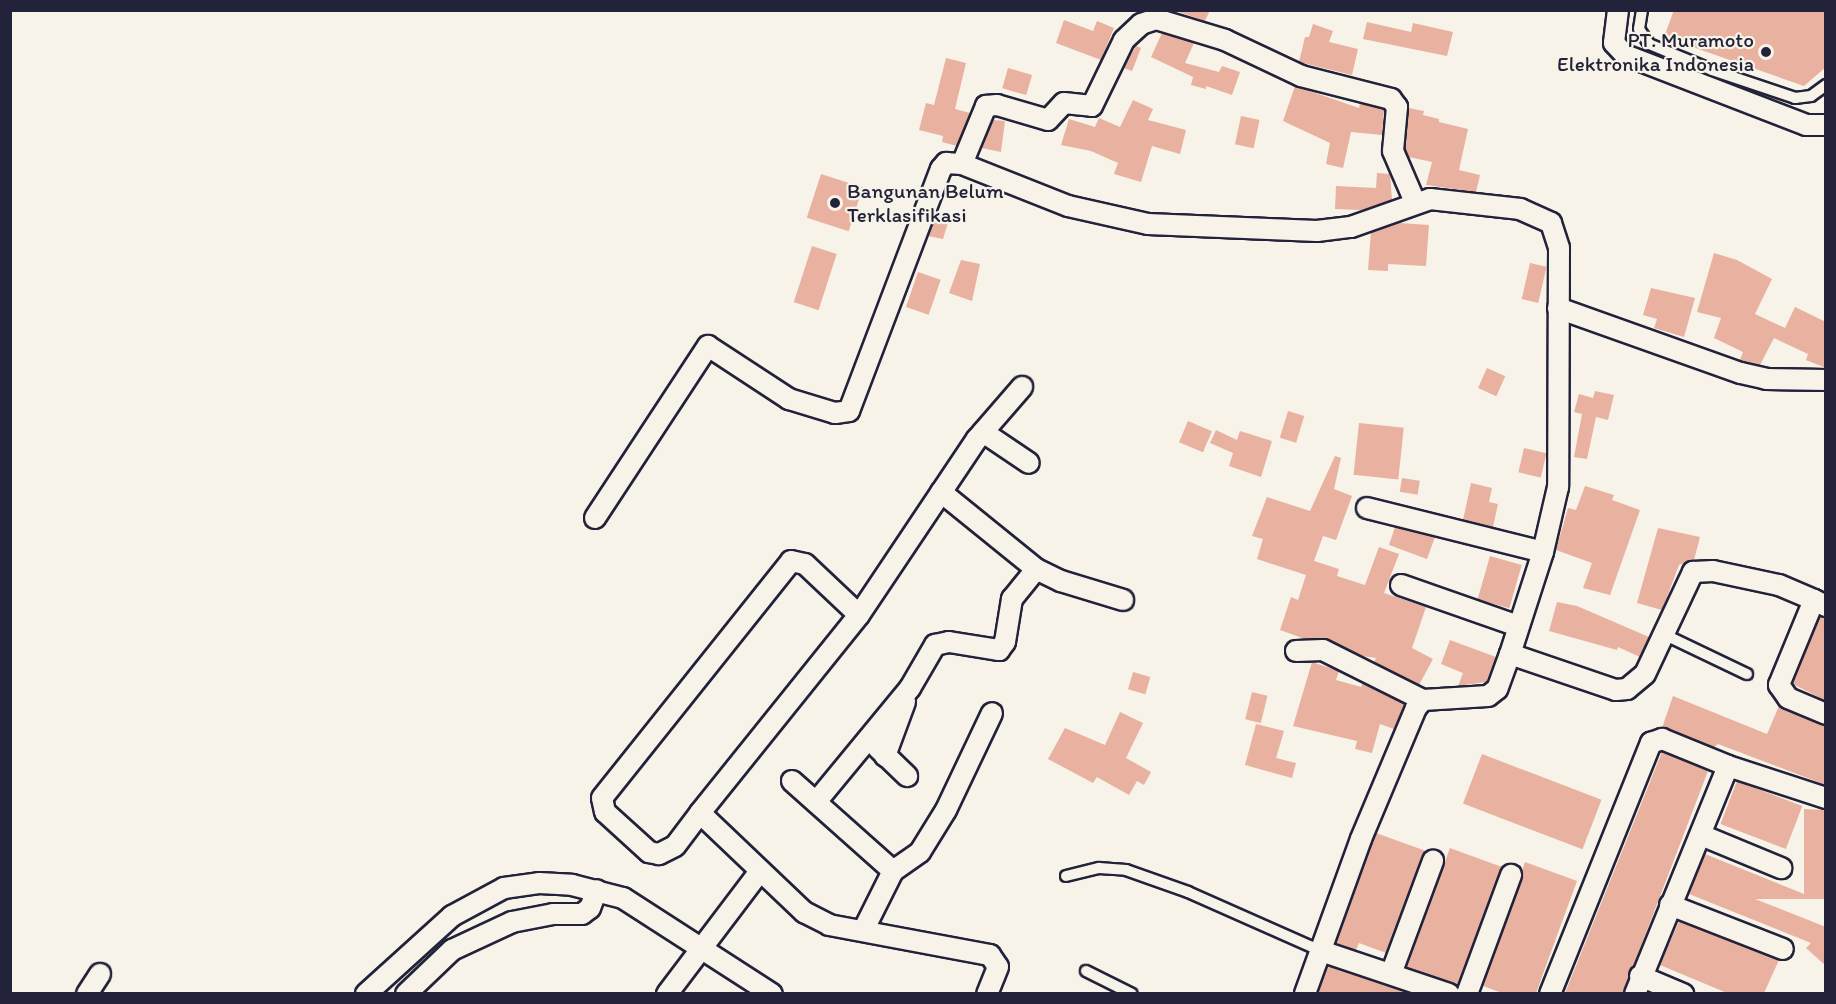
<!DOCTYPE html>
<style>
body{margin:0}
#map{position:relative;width:1836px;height:1004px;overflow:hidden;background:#f7f3e8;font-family:Itim,sans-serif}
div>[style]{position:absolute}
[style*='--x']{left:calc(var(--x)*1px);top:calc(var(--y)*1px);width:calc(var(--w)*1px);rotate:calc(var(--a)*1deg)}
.building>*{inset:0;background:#e9b19f;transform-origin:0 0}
.roads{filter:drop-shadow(2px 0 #22223b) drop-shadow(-2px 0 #22223b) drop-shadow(0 2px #22223b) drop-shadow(0 -2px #22223b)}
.lane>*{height:10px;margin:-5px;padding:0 5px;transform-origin:5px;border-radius:5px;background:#f7f3e8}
.street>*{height:20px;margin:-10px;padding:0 10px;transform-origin:10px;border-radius:10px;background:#f7f3e8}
.dots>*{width:16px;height:16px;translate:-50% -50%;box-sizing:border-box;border:3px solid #f7f3e8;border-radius:50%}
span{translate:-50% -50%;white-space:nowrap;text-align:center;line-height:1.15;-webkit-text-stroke:4.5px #f7f3e8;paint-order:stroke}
.poi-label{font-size:21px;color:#22223b}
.right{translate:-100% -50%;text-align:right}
.left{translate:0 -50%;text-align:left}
.frame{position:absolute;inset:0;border:12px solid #22223b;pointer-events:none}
</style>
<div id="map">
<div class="building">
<div style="clip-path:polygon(1173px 10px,1210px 10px,1205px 21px)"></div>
<div style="clip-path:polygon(1674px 10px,1826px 10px,1826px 67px,1804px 86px,1664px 37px)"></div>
<div style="clip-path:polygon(1064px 20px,1093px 31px,1097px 21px,1114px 28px,1101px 60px,1056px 43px)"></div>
<div style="clip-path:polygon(1367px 22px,1411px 32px,1413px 23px,1453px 32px,1447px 56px,1363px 39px)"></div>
<div style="clip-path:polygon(1313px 24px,1333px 31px,1329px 42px,1358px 49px,1352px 75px,1299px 62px,1305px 37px,1309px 37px)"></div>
<div style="clip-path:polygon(1162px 33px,1194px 43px,1185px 63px,1219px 72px,1222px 66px,1240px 72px,1232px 95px,1206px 86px,1206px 89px,1191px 85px,1193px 77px,1151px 57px)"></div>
<div style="clip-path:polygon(1136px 46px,1141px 48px,1132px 71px,1124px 68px)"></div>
<div style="clip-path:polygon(946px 58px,966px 63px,955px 109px,970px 113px,957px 146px,942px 142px,943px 136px,919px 130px,926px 103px,934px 105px)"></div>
<div style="left:1008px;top:68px;width:25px;height:21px;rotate:16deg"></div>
<div style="clip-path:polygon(1295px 86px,1359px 108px,1360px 103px,1384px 110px,1382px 135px,1351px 132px,1343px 168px,1326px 164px,1330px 143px,1283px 121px)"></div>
<div style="clip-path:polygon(1133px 100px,1153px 109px,1148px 120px,1186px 130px,1180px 154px,1152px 146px,1141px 182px,1114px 174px,1118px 163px,1091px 151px,1061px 145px,1069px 119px,1095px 127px,1099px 118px,1120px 127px)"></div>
<div style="clip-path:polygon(1409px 108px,1424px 111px,1423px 115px,1439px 119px,1439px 122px,1468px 129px,1459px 170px,1480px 175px,1476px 192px,1426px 185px,1432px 162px,1409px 157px,1405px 149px)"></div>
<div style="left:1241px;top:116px;width:19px;height:29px;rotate:12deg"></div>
<div style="clip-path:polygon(993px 120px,1005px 121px,1001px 152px,982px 148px)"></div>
<div style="clip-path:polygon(1377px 173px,1390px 174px,1392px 200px,1362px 210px,1335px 209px,1336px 186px,1376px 188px)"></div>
<div style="left:821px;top:174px;width:44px;height:46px;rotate:18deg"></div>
<div style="clip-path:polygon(937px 212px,950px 216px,943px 239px,928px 236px)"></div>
<div style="clip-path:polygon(1399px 223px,1429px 225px,1426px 266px,1388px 264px,1388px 271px,1368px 270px,1371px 232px)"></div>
<div style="left:812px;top:246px;width:26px;height:59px;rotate:18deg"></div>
<div style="clip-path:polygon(1714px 253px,1737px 260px,1772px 279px,1755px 314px,1785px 328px,1795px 307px,1826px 322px,1826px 368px,1806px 360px,1808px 354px,1774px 338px,1760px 365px,1740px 360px,1743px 352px,1714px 338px,1721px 318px,1697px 312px)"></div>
<div style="clip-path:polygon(961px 260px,980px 264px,972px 301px,949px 293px)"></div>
<div style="left:1530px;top:263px;width:17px;height:37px;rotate:13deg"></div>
<div style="left:918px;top:272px;width:24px;height:37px;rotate:19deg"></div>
<div style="clip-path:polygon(1651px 288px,1695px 298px,1684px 337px,1654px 328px,1657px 319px,1643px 315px)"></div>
<div style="left:1487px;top:368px;width:20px;height:22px;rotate:24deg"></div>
<div style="clip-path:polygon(1595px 391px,1614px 395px,1608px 420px,1596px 417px,1587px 459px,1574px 457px,1582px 414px,1574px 412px,1579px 394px,1593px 398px)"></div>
<div style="left:1288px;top:411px;width:17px;height:28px;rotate:17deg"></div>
<div style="left:1188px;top:421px;width:26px;height:23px;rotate:23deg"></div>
<div style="left:1359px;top:423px;width:45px;height:52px;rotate:6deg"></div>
<div style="clip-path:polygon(1216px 430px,1237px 440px,1240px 431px,1272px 441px,1261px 477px,1229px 466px,1233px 453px,1210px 443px)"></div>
<div style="left:1524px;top:448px;width:23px;height:25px;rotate:13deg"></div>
<div style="clip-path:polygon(1335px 456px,1341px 458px,1334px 489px,1352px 496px,1336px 540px,1323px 536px,1314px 561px,1339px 569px,1337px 576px,1365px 585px,1379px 547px,1399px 554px,1384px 593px,1426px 607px,1412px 648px,1433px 659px,1419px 685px,1374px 662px,1376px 658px,1362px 656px,1328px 639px,1305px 639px,1280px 630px,1291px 597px,1298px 600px,1306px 575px,1257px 559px,1263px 539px,1252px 536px,1267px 497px,1310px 511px)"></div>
<div style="left:1402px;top:478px;width:18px;height:14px;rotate:9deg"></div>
<div style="clip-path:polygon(1471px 483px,1492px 488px,1489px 502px,1498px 504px,1493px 527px,1463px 520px)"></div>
<div style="clip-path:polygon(1585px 486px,1614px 495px,1612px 500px,1640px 510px,1610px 595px,1583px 588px,1592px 563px,1556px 550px,1568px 508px,1576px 510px)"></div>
<div style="clip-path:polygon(1395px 527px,1435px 537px,1427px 559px,1389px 545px)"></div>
<div style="clip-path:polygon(1658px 528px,1700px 537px,1694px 560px,1679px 565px,1662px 610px,1637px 603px)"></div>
<div style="left:1490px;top:556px;width:33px;height:45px;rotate:16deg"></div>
<div style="clip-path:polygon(1557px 602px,1577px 606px,1649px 637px,1640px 657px,1618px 647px,1617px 650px,1549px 631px)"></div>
<div style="clip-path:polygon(1820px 616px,1826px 618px,1826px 701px,1793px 684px)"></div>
<div style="clip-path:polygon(1450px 640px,1496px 657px,1486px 682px,1458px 686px,1463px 673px,1441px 664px)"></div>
<div style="clip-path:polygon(1312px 662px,1339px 671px,1336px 680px,1361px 687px,1363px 683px,1405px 704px,1394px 729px,1380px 724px,1372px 753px,1355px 749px,1357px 741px,1293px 726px)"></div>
<div style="left:1133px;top:672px;width:18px;height:18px;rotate:16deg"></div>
<div style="left:1252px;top:692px;width:16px;height:28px;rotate:14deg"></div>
<div style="clip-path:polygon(1673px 696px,1767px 734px,1779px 706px,1826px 726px,1826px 785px,1718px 744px,1714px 747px,1662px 728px)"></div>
<div style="clip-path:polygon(1120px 712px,1143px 723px,1126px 758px,1151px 772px,1144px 785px,1137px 781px,1129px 795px,1097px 777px,1093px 783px,1048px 759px,1065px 728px,1105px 745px)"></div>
<div style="clip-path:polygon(1256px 724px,1284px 731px,1276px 758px,1296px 763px,1292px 778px,1245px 765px)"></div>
<div style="clip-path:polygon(1662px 752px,1708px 771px,1623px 993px,1565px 993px)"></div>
<div style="left:1482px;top:754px;width:128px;height:53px;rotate:21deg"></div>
<div style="left:1737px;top:781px;width:70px;height:46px;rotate:21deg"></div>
<div style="clip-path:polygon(1804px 809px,1826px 810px,1826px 899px,1755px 899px,1826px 927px,1826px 966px,1806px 948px,1811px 943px,1689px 894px,1705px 854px,1804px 894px)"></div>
<div style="clip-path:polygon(1376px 833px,1426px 851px,1386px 953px,1359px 943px,1356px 950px,1336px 943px)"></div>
<div style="left:1450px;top:848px;width:56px;height:127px;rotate:20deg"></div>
<div style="clip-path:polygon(1525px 862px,1577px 881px,1536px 993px,1502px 993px,1483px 986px)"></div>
<div style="clip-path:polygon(1679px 921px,1779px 960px,1764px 993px,1727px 993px,1660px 965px)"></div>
<div style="clip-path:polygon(1328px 966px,1410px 993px,1318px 993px)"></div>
</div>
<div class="roads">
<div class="lane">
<div style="--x:1642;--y:10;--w:19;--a:99"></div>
<div style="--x:1639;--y:29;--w:18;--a:56"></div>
<div style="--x:1649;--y:44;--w:68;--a:22.4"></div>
<div style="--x:1712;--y:70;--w:88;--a:18.6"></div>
<div style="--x:1795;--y:98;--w:16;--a:-7"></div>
<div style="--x:1811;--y:96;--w:19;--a:-36"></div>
<div style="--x:1663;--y:634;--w:93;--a:25.5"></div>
<div style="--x:1066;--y:876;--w:34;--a:-14"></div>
<div style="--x:1099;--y:868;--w:27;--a:4"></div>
<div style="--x:1126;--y:870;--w:66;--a:19.5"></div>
<div style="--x:1188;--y:892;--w:145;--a:23.9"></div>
<div style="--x:1086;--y:971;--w:51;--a:26.6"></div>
</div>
<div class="street">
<div style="--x:1618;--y:10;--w:33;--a:97"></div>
<div style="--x:1614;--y:43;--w:16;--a:47"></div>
<div style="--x:1625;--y:55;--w:194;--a:21.1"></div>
<div style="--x:1806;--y:125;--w:20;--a:0"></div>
<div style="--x:962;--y:164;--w:63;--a:-67.5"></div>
<div style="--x:986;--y:106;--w:11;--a:-5"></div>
<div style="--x:997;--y:105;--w:53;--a:16.4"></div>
<div style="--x:1048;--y:120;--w:23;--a:-47"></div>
<div style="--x:1064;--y:103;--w:28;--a:6"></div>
<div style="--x:1092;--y:106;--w:73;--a:-64.1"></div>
<div style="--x:1124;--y:40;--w:23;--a:-43"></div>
<div style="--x:1141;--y:24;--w:16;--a:-18"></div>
<div style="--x:1156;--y:19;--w:72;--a:16.9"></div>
<div style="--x:1225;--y:40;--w:84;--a:25.3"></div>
<div style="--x:1301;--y:76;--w:93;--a:14.3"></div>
<div style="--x:1391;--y:99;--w:10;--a:53"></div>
<div style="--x:1397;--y:107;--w:44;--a:95.2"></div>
<div style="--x:1393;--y:151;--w:56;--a:66.7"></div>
<div style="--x:1558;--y:308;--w:194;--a:19.6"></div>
<div style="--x:1741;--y:373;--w:26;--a:13"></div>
<div style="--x:1766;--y:379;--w:60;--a:1"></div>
<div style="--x:983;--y:432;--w:55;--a:34"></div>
<div style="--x:941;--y:492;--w:122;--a:39"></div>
<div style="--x:1036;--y:569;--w:28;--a:26"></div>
<div style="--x:1061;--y:581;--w:65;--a:17"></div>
<div style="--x:1367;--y:508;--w:181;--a:14"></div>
<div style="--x:595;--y:518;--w:206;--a:-56.7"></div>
<div style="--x:708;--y:346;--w:97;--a:33.2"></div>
<div style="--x:789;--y:399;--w:48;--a:16.9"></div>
<div style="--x:835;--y:413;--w:14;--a:-8"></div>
<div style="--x:849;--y:411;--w:259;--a:-69.2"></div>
<div style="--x:941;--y:169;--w:8;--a:-50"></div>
<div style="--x:946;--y:163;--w:16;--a:4"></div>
<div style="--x:962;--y:164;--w:114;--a:21.6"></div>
<div style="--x:1068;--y:206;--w:82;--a:12.7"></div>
<div style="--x:1148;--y:224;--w:169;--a:2.4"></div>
<div style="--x:1317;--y:231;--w:34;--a:-7"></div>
<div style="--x:1351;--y:227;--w:84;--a:-19.5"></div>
<div style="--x:1430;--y:199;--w:91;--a:6.3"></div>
<div style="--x:1520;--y:209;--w:34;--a:24"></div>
<div style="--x:1551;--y:223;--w:26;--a:72"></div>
<div style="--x:1559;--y:248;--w:239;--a:90.2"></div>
<div style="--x:1558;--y:487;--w:67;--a:103"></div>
<div style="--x:1543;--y:552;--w:107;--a:107.9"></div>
<div style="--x:1510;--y:654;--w:37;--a:110"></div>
<div style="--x:1497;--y:689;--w:11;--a:142"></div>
<div style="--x:1488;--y:696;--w:65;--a:176.5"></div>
<div style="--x:1423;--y:700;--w:11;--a:131"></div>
<div style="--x:1416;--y:708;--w:142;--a:112.8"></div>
<div style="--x:1361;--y:839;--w:165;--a:109.9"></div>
<div style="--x:1401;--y:585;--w:124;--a:19.3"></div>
<div style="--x:1826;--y:606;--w:13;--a:-153"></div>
<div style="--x:1814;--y:600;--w:92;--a:112.4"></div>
<div style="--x:1779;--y:685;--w:16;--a:55"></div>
<div style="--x:1788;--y:698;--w:41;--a:22.8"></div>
<div style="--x:859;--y:615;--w:212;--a:-56.2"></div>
<div style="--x:977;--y:439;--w:69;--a:-49.1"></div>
<div style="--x:1296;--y:651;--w:27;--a:-2"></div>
<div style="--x:1323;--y:650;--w:112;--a:26.6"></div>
<div style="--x:1510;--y:654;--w:112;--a:18.8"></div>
<div style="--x:1616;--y:690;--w:11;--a:-5"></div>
<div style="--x:1627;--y:689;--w:23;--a:-40"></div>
<div style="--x:1645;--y:674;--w:113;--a:-64.8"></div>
<div style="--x:1693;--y:572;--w:20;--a:-3"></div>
<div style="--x:1713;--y:571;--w:67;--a:12"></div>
<div style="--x:1779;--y:585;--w:38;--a:23"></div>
<div style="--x:877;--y:747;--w:42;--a:44"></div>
<div style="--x:885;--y:756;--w:58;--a:-69.7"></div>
<div style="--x:792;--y:781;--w:135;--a:41.7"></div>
<div style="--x:893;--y:871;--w:67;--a:116.6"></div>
<div style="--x:816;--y:802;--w:148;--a:-50.5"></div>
<div style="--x:910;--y:688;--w:50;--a:-59.8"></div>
<div style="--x:935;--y:645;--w:14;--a:-12"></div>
<div style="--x:949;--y:642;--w:51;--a:9.1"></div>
<div style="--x:999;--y:650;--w:10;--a:-53"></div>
<div style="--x:1005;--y:642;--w:44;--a:-80.8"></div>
<div style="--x:1012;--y:599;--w:38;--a:-51"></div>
<div style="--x:700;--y:813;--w:41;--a:127.1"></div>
<div style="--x:675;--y:846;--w:18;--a:153"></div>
<div style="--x:659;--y:854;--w:10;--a:-169"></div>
<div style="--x:649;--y:852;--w:59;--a:-137.7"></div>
<div style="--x:605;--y:812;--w:14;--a:-102"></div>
<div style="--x:602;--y:798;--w:303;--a:-51.4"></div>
<div style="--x:791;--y:561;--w:14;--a:12"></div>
<div style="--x:805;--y:564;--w:74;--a:43.4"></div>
<div style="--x:859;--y:615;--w:254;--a:128.8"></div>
<div style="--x:700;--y:813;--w:144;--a:43.6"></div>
<div style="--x:804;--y:912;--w:28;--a:27"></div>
<div style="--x:829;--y:925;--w:164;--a:10.6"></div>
<div style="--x:990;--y:955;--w:14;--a:56"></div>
<div style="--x:998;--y:967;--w:29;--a:112"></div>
<div style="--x:1701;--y:835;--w:87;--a:22.4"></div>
<div style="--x:893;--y:871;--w:33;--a:-35"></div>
<div style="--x:920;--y:852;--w:49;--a:-58.2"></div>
<div style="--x:946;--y:810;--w:107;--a:-64.6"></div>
<div style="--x:1670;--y:905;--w:121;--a:21.3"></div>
<div style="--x:1321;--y:951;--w:135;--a:18.6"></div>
<div style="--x:1391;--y:974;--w:121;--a:-69.6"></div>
<div style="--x:1640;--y:976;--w:47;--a:22.7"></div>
<div style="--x:87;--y:994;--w:24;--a:-57"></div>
<div style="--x:366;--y:994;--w:116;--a:-42.2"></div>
<div style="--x:452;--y:916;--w:59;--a:-28.3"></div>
<div style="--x:504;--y:888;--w:35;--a:-8"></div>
<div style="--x:539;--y:883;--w:33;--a:3"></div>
<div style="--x:572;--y:885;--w:53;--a:14.3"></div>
<div style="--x:623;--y:898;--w:177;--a:32.8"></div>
<div style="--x:406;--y:994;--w:64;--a:-43.7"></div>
<div style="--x:452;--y:950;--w:66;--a:-25"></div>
<div style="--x:512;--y:922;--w:42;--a:-11"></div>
<div style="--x:553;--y:914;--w:29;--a:0"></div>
<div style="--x:582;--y:914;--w:10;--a:-37"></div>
<div style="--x:590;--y:908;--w:19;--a:-69"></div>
<div style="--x:667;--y:994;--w:154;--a:-52.9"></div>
<div style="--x:1467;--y:994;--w:127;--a:-69.7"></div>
<div style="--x:1550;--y:994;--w:271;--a:-68.1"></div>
<div style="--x:1651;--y:743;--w:12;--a:-20"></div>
<div style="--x:1662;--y:739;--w:71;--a:22.2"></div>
<div style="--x:1728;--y:766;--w:103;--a:18.1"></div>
<div style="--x:1635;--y:994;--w:246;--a:-67.8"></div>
</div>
</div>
<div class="dots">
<div style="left:1766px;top:52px;background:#22223b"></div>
<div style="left:835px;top:203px;background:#22223b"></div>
</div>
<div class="poi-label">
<span class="right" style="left:1754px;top:52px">PT. Muramoto<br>Elektronika Indonesia</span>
<span class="left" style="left:847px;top:203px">Bangunan Belum<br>Terklasifikasi</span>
</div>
<div class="frame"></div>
</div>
